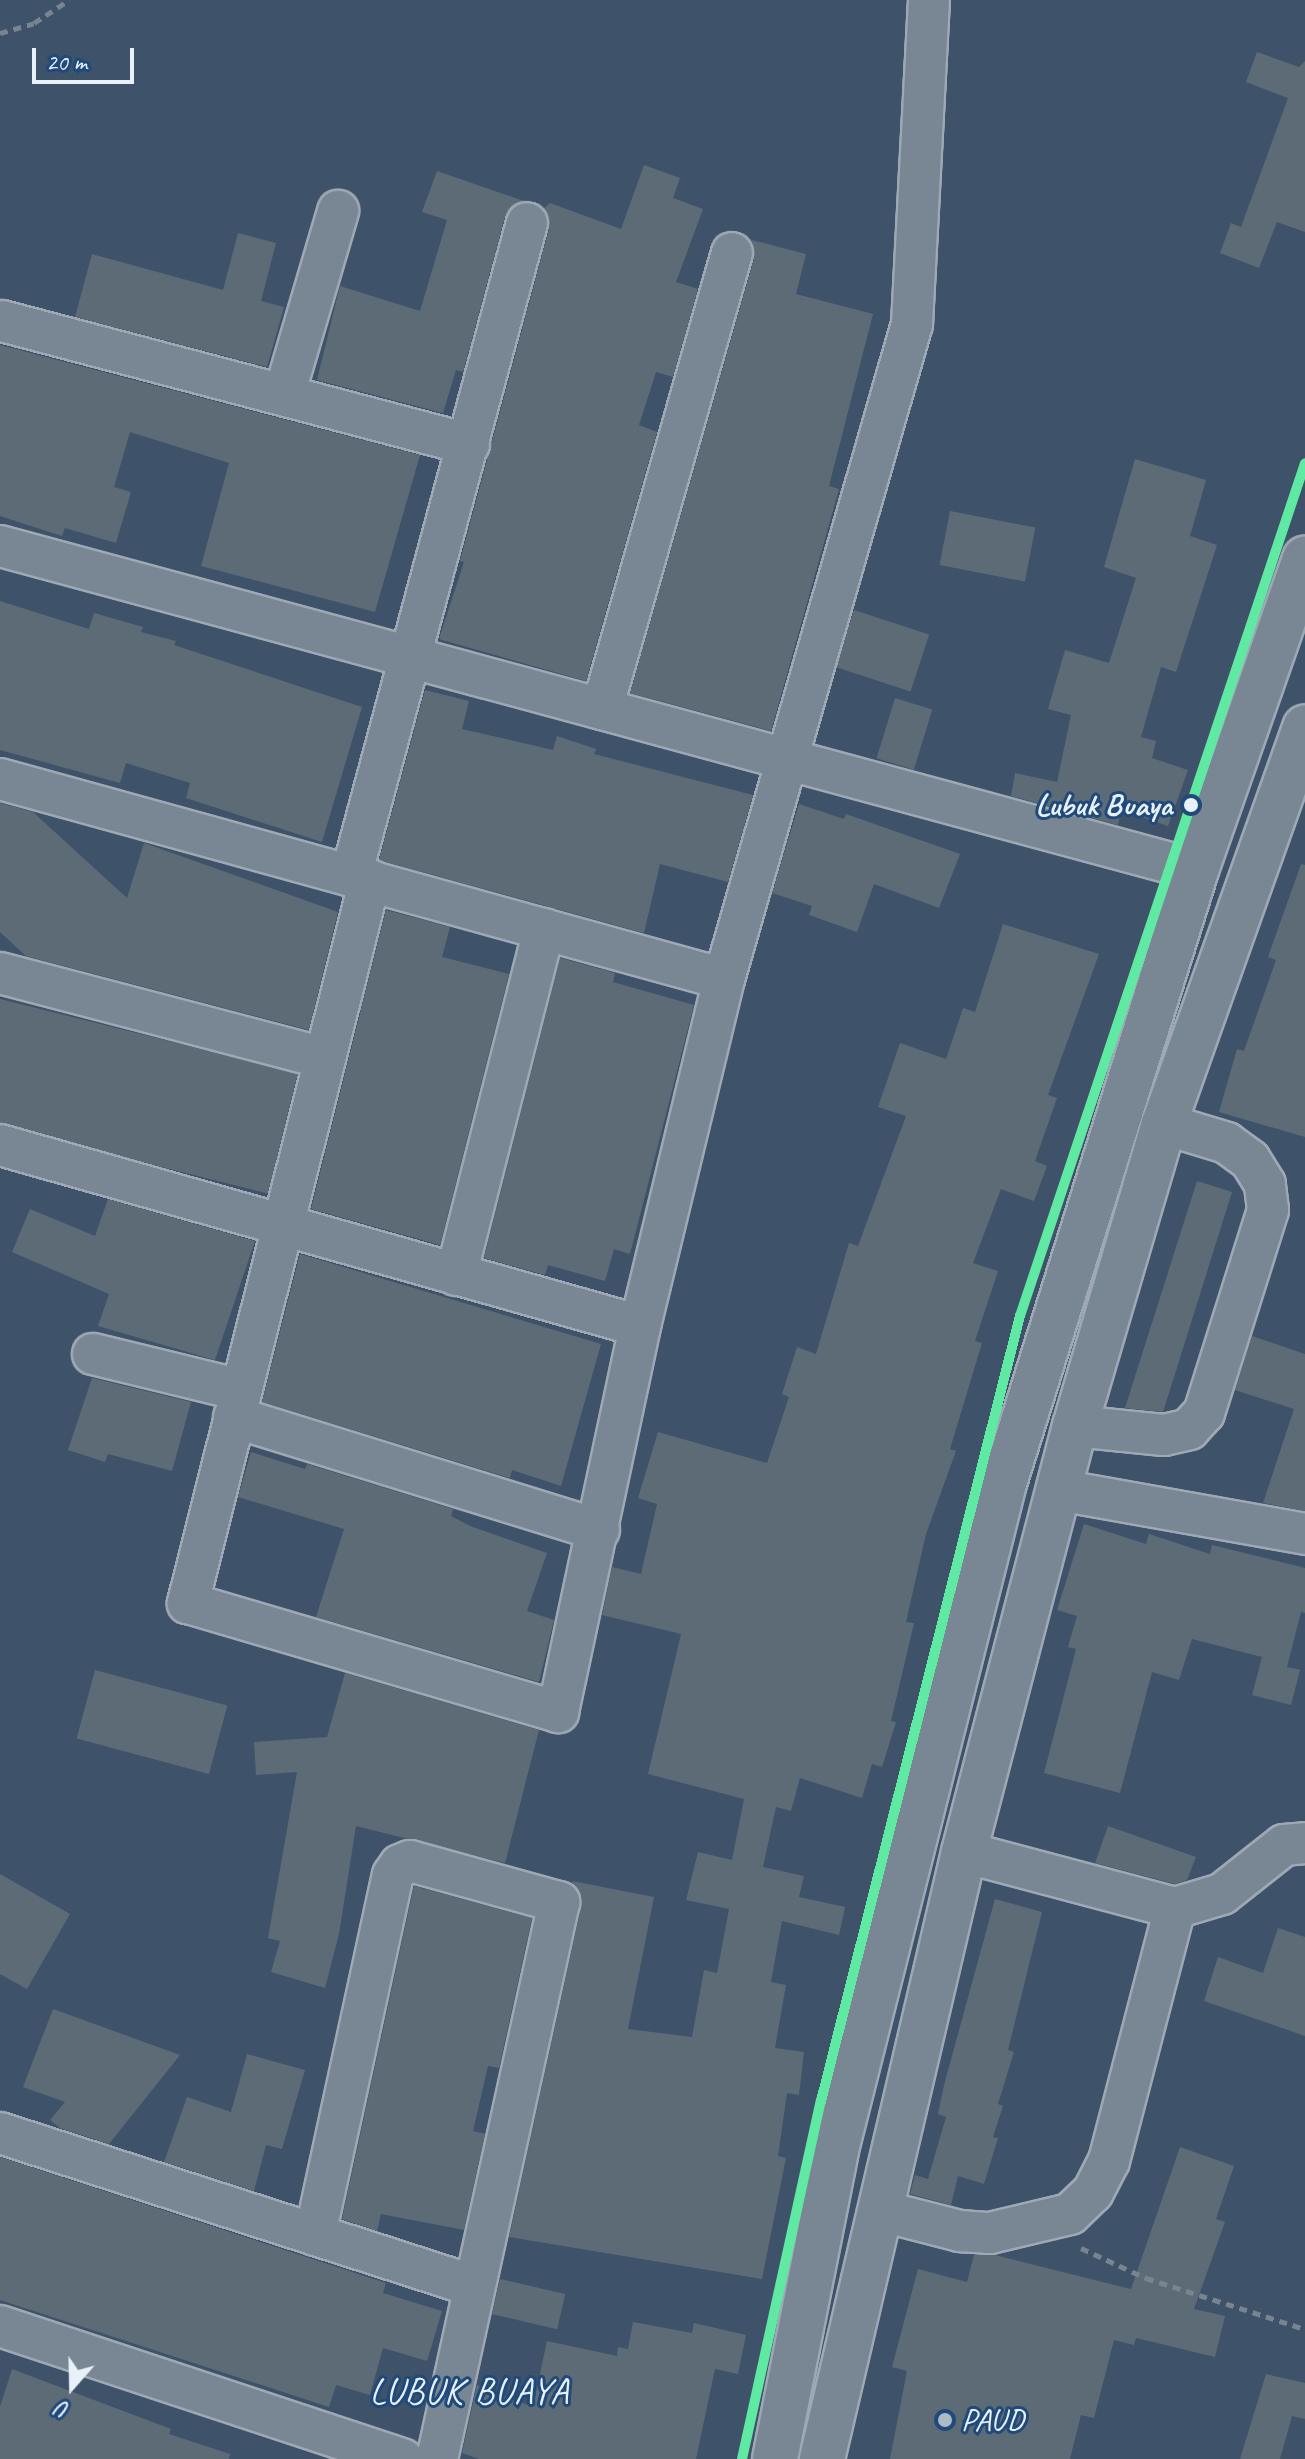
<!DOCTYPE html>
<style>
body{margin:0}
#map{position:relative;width:1305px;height:2459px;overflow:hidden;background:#3e5369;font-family:Caveat,sans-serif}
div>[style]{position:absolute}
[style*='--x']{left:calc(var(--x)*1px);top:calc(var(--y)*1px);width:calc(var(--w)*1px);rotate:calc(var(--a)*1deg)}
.building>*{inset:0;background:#5d6b77;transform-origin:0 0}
.path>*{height:5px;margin-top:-2.5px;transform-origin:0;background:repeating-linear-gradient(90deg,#798491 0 8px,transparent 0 14px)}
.roads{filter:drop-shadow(2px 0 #9ea9b5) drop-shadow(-2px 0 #9ea9b5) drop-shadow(0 2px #9ea9b5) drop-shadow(0 -2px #9ea9b5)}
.minor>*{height:40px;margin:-20px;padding:0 20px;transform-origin:20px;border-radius:20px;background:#798694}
.highway>*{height:44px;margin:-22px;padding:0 22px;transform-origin:22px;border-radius:22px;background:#798694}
.rail-1>*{height:10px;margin:-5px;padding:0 5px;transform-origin:5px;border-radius:5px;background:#60e9a3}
.dots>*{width:22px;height:22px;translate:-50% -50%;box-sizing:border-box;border:4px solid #1f4a7a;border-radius:50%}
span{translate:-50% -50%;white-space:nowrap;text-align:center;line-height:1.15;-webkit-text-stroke:6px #1f4a7a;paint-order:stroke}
.stop-label{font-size:32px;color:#e8f1f8;font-weight:700}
.right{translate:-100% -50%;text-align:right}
.poi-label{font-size:32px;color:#e8f1f8}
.left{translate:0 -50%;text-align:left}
.quarter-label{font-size:36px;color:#e8f1f8;letter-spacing:2px}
.north{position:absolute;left:32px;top:2347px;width:80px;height:80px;-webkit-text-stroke:6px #1f4a7a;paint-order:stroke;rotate:200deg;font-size:22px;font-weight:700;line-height:32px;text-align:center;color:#e8f1f8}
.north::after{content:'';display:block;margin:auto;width:28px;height:36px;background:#e8f1f8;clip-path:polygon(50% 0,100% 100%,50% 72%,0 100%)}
.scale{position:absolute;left:32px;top:48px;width:102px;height:36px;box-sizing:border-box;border:4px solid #e8f1f8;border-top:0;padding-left:10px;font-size:24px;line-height:28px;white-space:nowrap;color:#e8f1f8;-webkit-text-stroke:6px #1f4a7a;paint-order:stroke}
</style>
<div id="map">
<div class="building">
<div style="clip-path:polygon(1257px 52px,1299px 67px,1305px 61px,1305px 232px,1277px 222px,1259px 268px,1220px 253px,1231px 223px,1241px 227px,1288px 98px,1246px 82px)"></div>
<div style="clip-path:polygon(644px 165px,680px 178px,673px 198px,703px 209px,676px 282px,698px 289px,673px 377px,656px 372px,639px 425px,657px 432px,586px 681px,439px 639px,464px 562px,460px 561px,549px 229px,544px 208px,550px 203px,621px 229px)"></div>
<div style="clip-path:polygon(437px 171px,524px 201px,505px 217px,463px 372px,456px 370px,443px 413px,317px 380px,340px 286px,420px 311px,447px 220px,422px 212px)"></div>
<div style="clip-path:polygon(238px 233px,276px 243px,261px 301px,284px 307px,267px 367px,75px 317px,92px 254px,223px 290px)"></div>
<div style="clip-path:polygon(752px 240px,806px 254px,796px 294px,873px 314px,829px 486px,839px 489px,771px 731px,630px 693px,754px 259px)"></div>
<div style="clip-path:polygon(0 345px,420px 455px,375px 612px,201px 566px,229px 463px,130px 432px,114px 487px,131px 492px,116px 543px,65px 528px,62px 536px,0 516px)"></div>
<div style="clip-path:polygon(1135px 459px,1206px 480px,1190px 536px,1217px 545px,1176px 672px,1161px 667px,1141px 737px,1156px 741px,1152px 758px,1188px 770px,1168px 826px,1121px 810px,1118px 825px,1011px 796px,1015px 773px,1057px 782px,1071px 715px,1048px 709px,1065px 650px,1109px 663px,1136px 578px,1104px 567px)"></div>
<div style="left:950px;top:511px;width:87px;height:55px;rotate:11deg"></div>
<div style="clip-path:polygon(0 601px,89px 629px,94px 613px,143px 627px,141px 632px,176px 641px,174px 645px,362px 707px,322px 842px,186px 798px,190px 783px,126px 763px,120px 783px,0 750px)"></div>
<div style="left:854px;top:610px;width:79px;height:60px;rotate:18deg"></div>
<div style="clip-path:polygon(425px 690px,469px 701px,462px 729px,553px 750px,557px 736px,596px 749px,594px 754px,753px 795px,728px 882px,660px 864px,644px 933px,379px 860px)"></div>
<div style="left:895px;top:698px;width:39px;height:63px;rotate:17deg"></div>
<div style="clip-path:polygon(0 803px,33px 812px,127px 898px,144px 843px,338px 912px,309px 1030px,26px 956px,0 932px)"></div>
<div style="clip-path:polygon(799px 804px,844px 819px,846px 814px,960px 854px,939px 908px,874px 884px,857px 932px,809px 915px,812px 906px,772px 893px)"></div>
<div style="clip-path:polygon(1301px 864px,1305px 865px,1305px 1137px,1219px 1112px,1237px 1049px,1244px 1051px,1276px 960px,1268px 957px)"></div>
<div style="clip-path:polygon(386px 910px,450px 927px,442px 957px,509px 974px,440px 1245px,311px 1209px)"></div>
<div style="clip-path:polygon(1003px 924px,1099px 954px,1048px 1095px,1057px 1098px,1035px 1161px,1047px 1166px,1034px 1201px,1001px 1189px,973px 1263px,998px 1271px,975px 1341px,982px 1343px,950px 1449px,956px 1451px,926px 1534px,906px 1622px,914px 1623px,891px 1721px,896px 1722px,882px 1767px,872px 1764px,862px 1798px,800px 1778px,791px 1811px,776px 1807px,763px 1867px,804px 1876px,799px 1897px,845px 1907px,839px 1935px,782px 1921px,771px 1982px,786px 1985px,775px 2048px,804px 2052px,799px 2095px,787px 2093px,778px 2156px,786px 2158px,762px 2279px,509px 2237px,581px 1907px,572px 1881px,654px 1897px,628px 2029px,692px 2037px,704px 1970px,717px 1973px,729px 1909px,686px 1900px,698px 1852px,732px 1860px,744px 1799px,648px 1774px,681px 1634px,602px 1615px,612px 1567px,641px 1574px,657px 1504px,638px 1498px,658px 1432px,767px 1463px,789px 1397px,782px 1394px,797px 1347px,816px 1354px,849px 1243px,858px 1246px,906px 1116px,878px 1107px,900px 1043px,946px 1059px,963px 1008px,975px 1012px)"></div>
<div style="clip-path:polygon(560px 958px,615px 973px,613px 982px,694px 1005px,630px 1254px,614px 1249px,605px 1281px,548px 1265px,545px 1275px,484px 1258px)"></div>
<div style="left:0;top:999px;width:307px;height:124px;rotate:14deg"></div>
<div style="clip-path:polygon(1197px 1181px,1232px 1192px,1180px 1358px,1163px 1412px,1125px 1408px)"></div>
<div style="clip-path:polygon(108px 1199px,255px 1241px,215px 1360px,98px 1326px,109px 1294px,12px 1252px,30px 1209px,95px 1236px)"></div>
<div style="clip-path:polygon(300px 1254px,601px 1344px,561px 1486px,512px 1470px,510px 1478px,262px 1402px)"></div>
<div style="clip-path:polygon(1252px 1336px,1305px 1354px,1305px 1511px,1263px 1503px,1294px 1409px,1235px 1390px)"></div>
<div style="clip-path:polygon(92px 1378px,191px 1402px,172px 1471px,108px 1454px,105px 1462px,68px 1450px)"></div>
<div style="clip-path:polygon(251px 1452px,305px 1469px,307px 1464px,453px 1509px,451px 1516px,470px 1526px,547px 1553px,527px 1611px,554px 1620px,539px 1682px,316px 1617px,344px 1529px,238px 1497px)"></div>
<div style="clip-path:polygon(1084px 1524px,1146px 1544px,1149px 1534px,1210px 1554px,1212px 1545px,1305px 1568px,1305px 1613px,1301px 1612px,1287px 1667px,1300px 1670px,1291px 1705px,1252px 1695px,1262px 1657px,1192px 1639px,1179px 1680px,1152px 1672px,1120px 1793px,1044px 1773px,1076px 1649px,1068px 1647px,1077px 1616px,1057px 1610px)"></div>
<div style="left:95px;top:1670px;width:137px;height:71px;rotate:15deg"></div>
<div style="clip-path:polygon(345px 1673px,539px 1730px,505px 1863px,356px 1826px,339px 1934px,325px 1988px,271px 1972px,280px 1941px,268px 1938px,297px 1772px,256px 1775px,254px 1742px,327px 1737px)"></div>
<div style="clip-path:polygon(1108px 1826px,1196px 1857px,1187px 1880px,1175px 1884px,1095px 1863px)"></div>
<div style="clip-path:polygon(0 1874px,70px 1914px,27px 1989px,0 1974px)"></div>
<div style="clip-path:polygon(414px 1886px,532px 1918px,499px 2068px,488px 2066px,473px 2131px,485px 2134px,464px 2230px,381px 2214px,377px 2231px,342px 2219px)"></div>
<div style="clip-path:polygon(995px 1899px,1042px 1912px,1008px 2050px,1014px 2052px,998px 2104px,1003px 2106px,993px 2137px,998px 2138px,984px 2184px,958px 2176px,951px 2205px,910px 2194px,915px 2175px,928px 2179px,946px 2117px,938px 2114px,944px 2085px)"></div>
<div style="clip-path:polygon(1278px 1928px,1305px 1937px,1305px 2036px,1204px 2001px,1218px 1957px,1263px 1973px)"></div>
<div style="clip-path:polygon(53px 2009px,180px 2055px,109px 2144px,60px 2128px,50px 2120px,65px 2102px,23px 2087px)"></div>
<div style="clip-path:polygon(247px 2054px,305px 2070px,282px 2149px,266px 2145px,254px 2191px,164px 2162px,187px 2097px,231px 2112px)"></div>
<div style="clip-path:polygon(1180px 2147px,1234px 2166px,1216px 2219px,1225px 2222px,1194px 2309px,1225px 2316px,1215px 2357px,1136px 2338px,1134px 2345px,1114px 2340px,1094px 2418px,1081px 2415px,1070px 2459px,890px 2459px,907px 2371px,892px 2367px,918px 2269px,967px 2282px,974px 2255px,995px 2255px,1131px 2289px)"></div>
<div style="clip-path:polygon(0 2157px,386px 2283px,383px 2293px,442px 2311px,427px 2361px,383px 2348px,370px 2395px,336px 2385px,329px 2407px,0 2300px)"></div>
<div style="left:500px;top:2279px;width:67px;height:36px;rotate:13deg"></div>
<div style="clip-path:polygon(633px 2322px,692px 2333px,694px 2323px,746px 2335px,738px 2374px,715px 2369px,696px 2459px,479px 2459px,462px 2453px,477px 2385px,533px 2407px,547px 2341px,617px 2356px,618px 2347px,628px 2349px)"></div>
<div style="clip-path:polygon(12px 2369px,171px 2429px,169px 2434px,230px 2454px,229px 2459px,0 2459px,0 2407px)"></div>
<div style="clip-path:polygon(1266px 2374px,1305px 2383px,1305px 2419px,1292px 2416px,1280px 2459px,1240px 2459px)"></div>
</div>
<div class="path">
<div style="--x:0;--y:33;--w:35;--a:-16"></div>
<div style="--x:34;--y:23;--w:42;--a:-33.3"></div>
<div style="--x:1081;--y:2248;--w:72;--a:24.8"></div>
<div style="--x:1146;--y:2278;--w:167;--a:17.8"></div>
</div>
<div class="roads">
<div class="minor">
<div style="--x:2;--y:321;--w:483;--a:14.8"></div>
<div style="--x:284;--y:395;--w:192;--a:-73.6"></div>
<div style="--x:0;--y:546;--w:1239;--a:15.16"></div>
<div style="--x:602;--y:709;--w:474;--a:-74.1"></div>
<div style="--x:0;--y:779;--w:751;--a:15.44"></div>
<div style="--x:351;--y:876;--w:676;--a:-74.92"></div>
<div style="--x:370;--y:880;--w:746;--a:104.13"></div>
<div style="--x:188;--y:1603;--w:386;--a:16.4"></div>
<div style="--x:558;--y:1712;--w:395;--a:-78"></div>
<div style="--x:640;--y:1326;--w:357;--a:-76.4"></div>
<div style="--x:724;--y:979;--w:681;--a:-73.99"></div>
<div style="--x:912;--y:324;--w:324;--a:-87"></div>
<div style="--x:0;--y:973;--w:336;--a:14.7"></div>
<div style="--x:0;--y:1145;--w:665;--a:15.79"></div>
<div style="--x:456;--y:1275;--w:357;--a:-75.7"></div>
<div style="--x:93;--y:1354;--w:152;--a:13.7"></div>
<div style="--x:234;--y:1417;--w:382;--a:17.2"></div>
<div style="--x:1075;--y:1426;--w:89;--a:5.8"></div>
<div style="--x:1164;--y:1435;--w:26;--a:-13"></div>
<div style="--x:1189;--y:1429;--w:22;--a:-47"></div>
<div style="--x:1204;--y:1413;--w:213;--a:-72.5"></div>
<div style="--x:1268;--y:1210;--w:26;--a:-97"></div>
<div style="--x:1265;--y:1184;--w:28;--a:-122"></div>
<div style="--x:1250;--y:1160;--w:29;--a:-144"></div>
<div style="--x:1227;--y:1143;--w:66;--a:-163.2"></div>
<div style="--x:1059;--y:1490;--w:250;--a:10.1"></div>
<div style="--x:1175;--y:1908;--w:49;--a:-16.6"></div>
<div style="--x:1222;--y:1894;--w:79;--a:-38.3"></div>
<div style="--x:1284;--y:1845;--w:21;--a:-5"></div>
<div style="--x:0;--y:2133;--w:498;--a:17.9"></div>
<div style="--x:882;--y:2211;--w:81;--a:14.4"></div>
<div style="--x:960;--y:2231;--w:30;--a:4"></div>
<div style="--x:990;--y:2233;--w:82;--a:-13.4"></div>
<div style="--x:1070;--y:2214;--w:32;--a:-44"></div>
<div style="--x:1093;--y:2192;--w:35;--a:-63"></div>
<div style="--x:1109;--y:2161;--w:261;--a:-75.4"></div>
<div style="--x:1175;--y:1908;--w:218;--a:-165.1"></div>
<div style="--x:315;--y:2235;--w:368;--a:-77.8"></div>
<div style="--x:393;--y:1875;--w:12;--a:-55"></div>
<div style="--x:400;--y:1865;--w:11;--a:-22"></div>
<div style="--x:410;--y:1861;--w:155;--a:15.4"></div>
<div style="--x:559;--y:1902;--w:570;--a:102.35"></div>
<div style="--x:0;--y:2326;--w:424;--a:18.3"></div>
</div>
<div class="highway">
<div style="--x:775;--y:2459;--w:323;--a:-78.8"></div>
<div style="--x:838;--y:2142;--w:680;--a:-75.86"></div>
<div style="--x:1004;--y:1483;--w:642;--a:-72.61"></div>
<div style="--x:1196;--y:870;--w:330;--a:-70.7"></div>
<div style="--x:822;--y:2459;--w:623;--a:-76.83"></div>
<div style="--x:964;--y:1852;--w:440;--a:-75.4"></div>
<div style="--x:1075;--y:1426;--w:315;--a:-73.6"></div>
<div style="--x:1164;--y:1124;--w:421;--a:-70.4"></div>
</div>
</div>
<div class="rail-1">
<div style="--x:742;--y:2459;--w:367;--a:-77.6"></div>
<div style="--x:821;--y:2101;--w:810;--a:-75.78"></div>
<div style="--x:1020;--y:1316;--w:899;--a:-71.52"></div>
</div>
<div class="dots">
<div style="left:1191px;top:805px;background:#e8f1f8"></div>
<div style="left:945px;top:2420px;background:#acbac6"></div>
</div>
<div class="stop-label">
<span class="right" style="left:1172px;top:805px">Lubuk Buaya</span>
</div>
<div class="poi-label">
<span class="left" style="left:961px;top:2420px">PAUD</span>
</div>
<div class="quarter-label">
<span style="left:470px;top:2392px">LUBUK BUAYA</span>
</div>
<div class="north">U</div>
<div class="scale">20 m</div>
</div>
